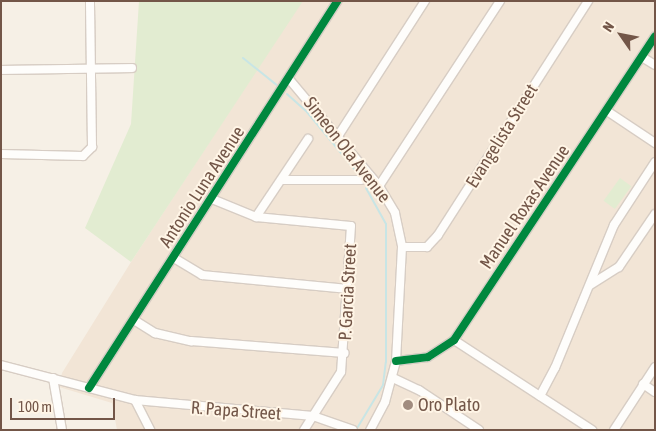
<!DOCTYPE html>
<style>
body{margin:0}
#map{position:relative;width:656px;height:431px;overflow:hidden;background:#f6f0e6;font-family:"Asap Condensed",sans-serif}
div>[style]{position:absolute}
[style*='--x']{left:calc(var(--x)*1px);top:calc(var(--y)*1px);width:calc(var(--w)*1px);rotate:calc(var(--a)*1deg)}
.residential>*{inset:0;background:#f2e5d6}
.green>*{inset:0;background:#e2ecd1;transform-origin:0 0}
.stream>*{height:2px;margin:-1px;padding:0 1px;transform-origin:1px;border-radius:1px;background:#c8e5e5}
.roads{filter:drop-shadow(1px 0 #d7cdc4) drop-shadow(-1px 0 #d7cdc4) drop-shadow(0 1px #d7cdc4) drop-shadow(0 -1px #d7cdc4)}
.street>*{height:8px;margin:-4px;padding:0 4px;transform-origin:4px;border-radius:4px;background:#fefdfb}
.cycleway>*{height:8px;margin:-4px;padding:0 4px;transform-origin:4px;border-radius:4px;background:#00873e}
.dots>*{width:14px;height:14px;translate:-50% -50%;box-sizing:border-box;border:2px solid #fff5e6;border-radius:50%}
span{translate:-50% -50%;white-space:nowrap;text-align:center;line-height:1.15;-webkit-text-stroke:4px #fff5e6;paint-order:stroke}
.street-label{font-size:18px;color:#735648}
.poi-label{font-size:18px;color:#735648}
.left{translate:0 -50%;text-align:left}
.frame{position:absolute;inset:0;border:2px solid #735648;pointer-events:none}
.north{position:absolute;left:596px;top:10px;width:50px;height:50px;-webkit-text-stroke:4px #fff5e6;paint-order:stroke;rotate:303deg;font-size:14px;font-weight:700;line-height:20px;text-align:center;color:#735648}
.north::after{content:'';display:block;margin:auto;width:18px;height:22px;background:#735648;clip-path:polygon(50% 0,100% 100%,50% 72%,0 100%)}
.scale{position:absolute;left:10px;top:398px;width:105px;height:22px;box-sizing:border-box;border:2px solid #735648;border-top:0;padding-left:6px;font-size:15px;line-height:18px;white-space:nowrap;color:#735648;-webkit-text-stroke:4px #fff5e6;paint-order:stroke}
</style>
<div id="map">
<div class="residential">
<div style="clip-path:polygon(302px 1px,655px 1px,655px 430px,117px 430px,112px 403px,59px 387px,62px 373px,131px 262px)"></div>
</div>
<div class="green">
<div style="clip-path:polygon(139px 1px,303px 1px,131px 262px,85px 228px,131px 124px)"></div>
<div style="left:620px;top:178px;width:14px;height:28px;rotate:36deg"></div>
</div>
<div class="stream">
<div style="--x:243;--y:58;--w:45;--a:38.7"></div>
<div style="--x:287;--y:94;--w:27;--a:42"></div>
<div style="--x:307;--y:112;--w:85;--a:50.3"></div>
<div style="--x:356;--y:430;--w:52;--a:-59"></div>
<div style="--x:383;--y:385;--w:23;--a:-83"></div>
<div style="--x:386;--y:362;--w:138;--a:-90"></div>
<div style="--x:386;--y:224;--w:41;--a:-119.1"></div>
</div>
<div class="roads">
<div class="street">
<div style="--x:642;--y:57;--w:15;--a:32"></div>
<div style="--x:1;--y:70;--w:131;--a:-0.9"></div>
<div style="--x:289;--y:79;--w:140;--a:49.9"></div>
<div style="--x:379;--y:186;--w:31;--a:59"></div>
<div style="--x:395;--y:213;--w:35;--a:78"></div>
<div style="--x:402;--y:247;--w:114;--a:93"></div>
<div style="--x:396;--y:361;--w:42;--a:105"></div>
<div style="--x:385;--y:402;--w:32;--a:118"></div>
<div style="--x:607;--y:111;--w:58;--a:33.7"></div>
<div style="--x:338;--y:136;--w:161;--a:-57.2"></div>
<div style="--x:1;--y:154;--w:82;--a:1.4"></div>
<div style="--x:83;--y:156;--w:13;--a:-45"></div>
<div style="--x:92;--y:147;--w:146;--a:-90.8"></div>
<div style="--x:282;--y:180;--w:79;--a:0"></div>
<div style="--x:379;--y:186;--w:221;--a:-56.8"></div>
<div style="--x:212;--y:199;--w:48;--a:22.2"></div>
<div style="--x:256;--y:217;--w:95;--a:5.4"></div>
<div style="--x:351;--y:226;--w:146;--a:93.9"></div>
<div style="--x:341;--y:372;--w:69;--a:122.5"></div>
<div style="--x:256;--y:217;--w:94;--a:-56.3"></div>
<div style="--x:402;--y:247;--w:25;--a:0"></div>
<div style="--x:427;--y:247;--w:16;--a:-47"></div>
<div style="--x:438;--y:235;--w:278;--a:-57.3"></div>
<div style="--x:174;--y:258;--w:33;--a:31"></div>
<div style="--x:202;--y:275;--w:147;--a:5.5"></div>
<div style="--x:590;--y:285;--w:34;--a:-32"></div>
<div style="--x:619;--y:267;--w:64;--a:-55.8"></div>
<div style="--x:134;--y:320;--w:25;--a:32"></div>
<div style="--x:155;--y:333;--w:37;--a:13"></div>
<div style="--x:191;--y:341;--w:154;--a:4.5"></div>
<div style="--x:454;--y:340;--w:165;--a:33.1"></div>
<div style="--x:396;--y:361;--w:32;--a:-7"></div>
<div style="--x:428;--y:357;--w:31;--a:-33"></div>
<div style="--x:454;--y:340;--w:364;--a:-56.5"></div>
<div style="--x:1;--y:365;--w:138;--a:14.6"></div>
<div style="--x:135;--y:400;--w:179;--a:5.1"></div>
<div style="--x:313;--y:416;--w:42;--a:19.3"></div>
<div style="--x:53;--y:378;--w:53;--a:80.2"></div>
<div style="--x:393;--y:378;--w:29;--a:25"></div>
<div style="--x:419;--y:390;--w:72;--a:33.7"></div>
<div style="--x:643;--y:384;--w:14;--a:34"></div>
<div style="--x:89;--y:388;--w:460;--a:-57.3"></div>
<div style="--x:540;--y:396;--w:32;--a:-62"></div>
<div style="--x:555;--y:368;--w:155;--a:-67.6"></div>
<div style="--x:614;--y:225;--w:75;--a:-56.9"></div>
<div style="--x:135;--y:400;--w:34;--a:63"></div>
<div style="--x:614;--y:430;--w:75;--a:-56.9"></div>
</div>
</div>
<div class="cycleway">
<div style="--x:396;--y:361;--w:32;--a:-7"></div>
<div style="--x:428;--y:357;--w:31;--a:-33"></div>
<div style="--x:454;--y:340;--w:364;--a:-56.5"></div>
<div style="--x:89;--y:388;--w:460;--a:-57.3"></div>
</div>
<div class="dots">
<div style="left:408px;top:405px;background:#a18c7f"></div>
</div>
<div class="street-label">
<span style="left:502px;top:136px;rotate:-58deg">Evangelista Street</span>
<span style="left:347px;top:150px;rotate:52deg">Simeon Ola Avenue</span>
<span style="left:202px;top:187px;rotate:-57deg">Antonio Luna Avenue</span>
<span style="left:525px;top:207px;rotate:-56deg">Manuel Roxas Avenue</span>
<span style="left:348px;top:292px;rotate:-87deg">P. Garcia Street</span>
<span style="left:236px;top:411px;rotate:4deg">R. Papa Street</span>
</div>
<div class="poi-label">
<span class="left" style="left:418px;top:405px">Oro Plato</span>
</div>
<div class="frame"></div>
<div class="north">N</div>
<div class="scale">100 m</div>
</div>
